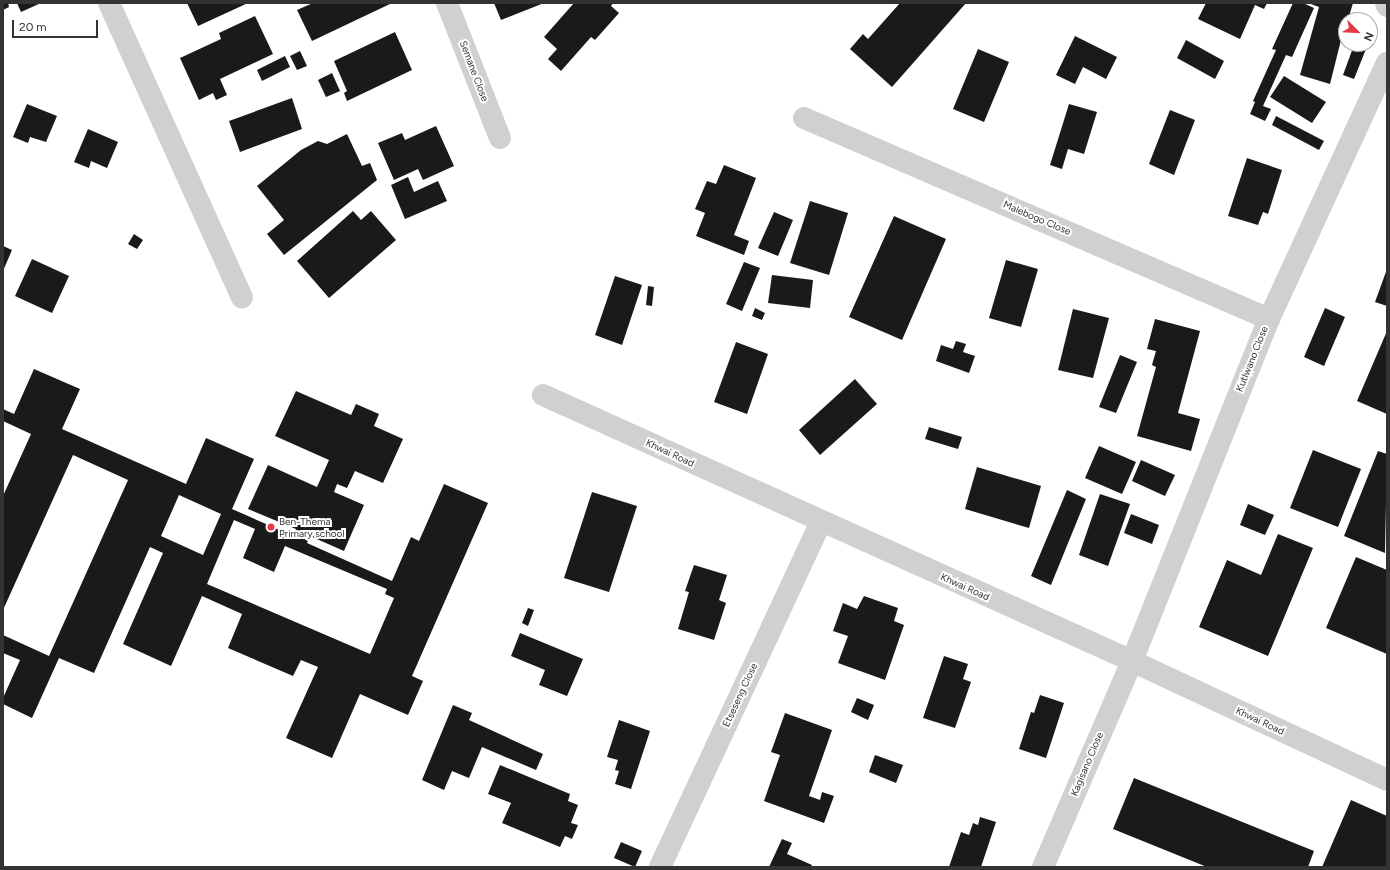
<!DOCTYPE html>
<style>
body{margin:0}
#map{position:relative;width:1390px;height:870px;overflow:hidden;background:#fff;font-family:Figtree,sans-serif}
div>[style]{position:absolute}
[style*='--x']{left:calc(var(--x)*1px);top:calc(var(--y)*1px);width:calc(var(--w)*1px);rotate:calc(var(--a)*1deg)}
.building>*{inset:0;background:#1a1a1a}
.minor>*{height:22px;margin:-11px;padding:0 11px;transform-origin:11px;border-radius:11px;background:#d0d0d0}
.dots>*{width:11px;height:11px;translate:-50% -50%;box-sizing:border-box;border:2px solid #fff;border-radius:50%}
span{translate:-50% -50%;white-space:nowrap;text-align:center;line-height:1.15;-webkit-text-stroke:4px #fff;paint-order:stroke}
.street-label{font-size:10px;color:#333}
.poi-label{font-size:10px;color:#333}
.left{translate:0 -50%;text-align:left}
.frame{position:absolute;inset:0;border:4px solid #333;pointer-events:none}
.north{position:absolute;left:1338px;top:12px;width:40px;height:40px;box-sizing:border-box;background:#fff;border:1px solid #adadad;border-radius:50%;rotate:114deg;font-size:11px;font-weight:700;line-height:16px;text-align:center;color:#333}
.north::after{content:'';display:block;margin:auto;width:14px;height:18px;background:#e63946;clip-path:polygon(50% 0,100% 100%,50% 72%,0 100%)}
.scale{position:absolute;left:12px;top:20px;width:86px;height:18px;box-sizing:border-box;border:2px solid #333;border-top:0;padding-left:5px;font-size:12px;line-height:14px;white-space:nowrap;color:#333;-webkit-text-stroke:3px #fff;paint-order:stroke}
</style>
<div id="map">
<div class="building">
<div style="clip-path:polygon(3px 3px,8px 3px,9px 7px,3px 10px)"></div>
<div style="clip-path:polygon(17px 3px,41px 3px,21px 12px)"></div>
<div style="clip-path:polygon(187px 3px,248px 3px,198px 26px)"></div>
<div style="clip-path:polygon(313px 3px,392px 3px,312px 41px,297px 10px)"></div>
<div style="clip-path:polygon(494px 3px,544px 3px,501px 20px)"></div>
<div style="clip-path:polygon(574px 3px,613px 3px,611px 6px,619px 13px,595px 40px,591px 37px,561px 71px,548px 59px,557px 49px,544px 37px)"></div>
<div style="clip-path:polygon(900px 3px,966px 3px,892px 87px,850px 49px,863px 34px,868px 39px)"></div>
<div style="clip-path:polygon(1206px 3px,1267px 3px,1264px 9px,1255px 5px,1240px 39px,1198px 19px)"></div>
<div style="clip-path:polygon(1293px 3px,1303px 3px,1314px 8px,1292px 57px,1286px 55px,1263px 106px,1271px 109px,1265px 121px,1250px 114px,1255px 102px,1253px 101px,1276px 50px,1272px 49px)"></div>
<div style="clip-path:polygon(1308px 3px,1353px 3px,1348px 20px,1346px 20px,1330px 84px,1300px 75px,1319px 7px)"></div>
<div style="clip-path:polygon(255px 16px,273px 54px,220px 79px,227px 95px,216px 100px,213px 93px,199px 100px,180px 58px,221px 39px,219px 33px)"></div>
<div style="clip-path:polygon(395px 32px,412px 70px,347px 101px,344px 93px,347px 91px,334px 61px)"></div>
<div style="clip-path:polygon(1075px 36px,1117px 57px,1106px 79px,1083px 67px,1075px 84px,1056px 75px)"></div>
<div style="clip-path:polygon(1186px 40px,1224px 61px,1215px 79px,1177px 58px)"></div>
<div style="clip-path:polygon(1354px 45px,1366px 49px,1354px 79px,1343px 75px)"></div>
<div style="clip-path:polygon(978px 49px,1009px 62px,984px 122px,953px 109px)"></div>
<div style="clip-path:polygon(300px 51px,307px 66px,297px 70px,290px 56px)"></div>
<div style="clip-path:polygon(285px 56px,290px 67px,262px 81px,257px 70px)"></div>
<div style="clip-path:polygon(332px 73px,340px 91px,326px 97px,318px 80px)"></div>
<div style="clip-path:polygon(1284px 76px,1326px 102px,1312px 123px,1270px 97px)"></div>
<div style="clip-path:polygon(292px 98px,302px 129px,240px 152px,229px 121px)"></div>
<div style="clip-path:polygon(27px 104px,57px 116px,46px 142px,30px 137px,28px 143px,13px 137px)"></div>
<div style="clip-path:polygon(1069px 104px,1097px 112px,1084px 154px,1068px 149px,1062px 169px,1050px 165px)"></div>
<div style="clip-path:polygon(1170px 110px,1195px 120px,1174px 175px,1149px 164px)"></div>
<div style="clip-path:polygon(1276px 116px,1324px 141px,1319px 150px,1272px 125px)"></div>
<div style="clip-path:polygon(436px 126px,454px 166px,423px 180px,418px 169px,394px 180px,378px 143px,402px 133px,405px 140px)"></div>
<div style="clip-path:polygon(88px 129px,118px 142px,107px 168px,91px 161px,89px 168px,74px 162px)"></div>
<div style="clip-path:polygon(347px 134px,362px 166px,370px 163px,377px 180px,284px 255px,267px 234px,284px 220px,257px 186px,301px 150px,318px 141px,327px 144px)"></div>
<div style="clip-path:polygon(1247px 158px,1282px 170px,1268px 214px,1263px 212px,1258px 225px,1228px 216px)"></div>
<div style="clip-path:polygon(724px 165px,756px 178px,734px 235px,749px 241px,744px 255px,696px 236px,705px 213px,695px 209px,707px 181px,716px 184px)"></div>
<div style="clip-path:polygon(408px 177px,414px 192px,438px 181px,447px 201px,405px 219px,391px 185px)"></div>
<div style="clip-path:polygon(810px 201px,848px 213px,829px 275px,790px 263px)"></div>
<div style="clip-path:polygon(353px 211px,361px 220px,371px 211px,396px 240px,329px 298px,297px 261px)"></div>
<div style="clip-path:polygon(774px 212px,793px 220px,778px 256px,758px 248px)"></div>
<div style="clip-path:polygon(894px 216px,946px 239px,902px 340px,849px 317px)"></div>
<div style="clip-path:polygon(134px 234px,143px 240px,137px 249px,128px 244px)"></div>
<div style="clip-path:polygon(3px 246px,12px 250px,3px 271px)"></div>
<div style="clip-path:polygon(32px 259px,69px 276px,52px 313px,15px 296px)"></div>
<div style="clip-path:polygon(1006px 260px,1038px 269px,1021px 327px,989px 318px)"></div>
<div style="clip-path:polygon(744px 262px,760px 268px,742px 311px,726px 304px)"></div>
<div style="clip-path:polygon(1387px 269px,1387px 306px,1375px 302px)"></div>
<div style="clip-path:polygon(772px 275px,813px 280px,810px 308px,768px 303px)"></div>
<div style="clip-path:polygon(615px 276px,642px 285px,622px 345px,595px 335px)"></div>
<div style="clip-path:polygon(648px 286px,654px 287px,652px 306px,646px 305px)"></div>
<div style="clip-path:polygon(755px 308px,765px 313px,762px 320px,752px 316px)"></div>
<div style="clip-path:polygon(1325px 308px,1345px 317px,1324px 366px,1304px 357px)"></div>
<div style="clip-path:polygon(1073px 309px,1109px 318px,1093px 378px,1058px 370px)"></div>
<div style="clip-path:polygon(1155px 319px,1200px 331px,1178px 413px,1200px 419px,1191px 451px,1137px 436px,1156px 367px,1152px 365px,1156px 351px,1147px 349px)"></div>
<div style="clip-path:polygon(1387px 331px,1387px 414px,1357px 401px)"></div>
<div style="clip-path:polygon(956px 341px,966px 344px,963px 352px,975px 356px,969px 373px,936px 361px,941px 345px,953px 349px)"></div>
<div style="clip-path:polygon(736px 342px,768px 354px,747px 414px,714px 402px)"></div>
<div style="clip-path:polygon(1120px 355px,1137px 362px,1116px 413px,1099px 407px)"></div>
<div style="clip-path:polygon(evenodd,34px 369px,80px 389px,62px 429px,186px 484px,206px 438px,254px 459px,232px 509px,293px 536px,296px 529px,248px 509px,268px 465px,317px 487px,329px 460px,275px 436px,296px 391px,351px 415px,356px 404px,379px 414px,374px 426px,403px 439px,383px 483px,355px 471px,347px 488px,337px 484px,334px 492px,364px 505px,344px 551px,310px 536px,307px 543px,392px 581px,411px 537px,419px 541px,444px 484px,488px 503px,412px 676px,423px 681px,408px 715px,360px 694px,332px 758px,286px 738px,318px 667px,301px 660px,293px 676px,228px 648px,242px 614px,202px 596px,171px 666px,123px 644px,163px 553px,150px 547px,94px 673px,59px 658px,32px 718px,3px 704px,3px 698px,20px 660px,3px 653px,3px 635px,49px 656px,128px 480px,73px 455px,3px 610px,3px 496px,31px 434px,3px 421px,3px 409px,14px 414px,34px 369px,179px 495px,221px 514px,203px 555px,161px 536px,179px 495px,34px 369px,234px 520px,255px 529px,243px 558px,274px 572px,285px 546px,387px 589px,385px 594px,394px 598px,370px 654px,207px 584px,234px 520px)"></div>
<div style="clip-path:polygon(855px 379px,877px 404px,820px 455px,799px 430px)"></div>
<div style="clip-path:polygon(929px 427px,962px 437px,958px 449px,925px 439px)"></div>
<div style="clip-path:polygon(1099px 446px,1136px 462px,1122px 494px,1085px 478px)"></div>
<div style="clip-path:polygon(1313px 450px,1361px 469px,1338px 527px,1290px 508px)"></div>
<div style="clip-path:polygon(1378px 451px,1387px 454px,1385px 553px,1344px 536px)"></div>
<div style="clip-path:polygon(1141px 460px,1175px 475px,1165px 496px,1132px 481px)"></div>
<div style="clip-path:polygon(977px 467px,1041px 486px,1029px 528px,965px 509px)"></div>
<div style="clip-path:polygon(1067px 490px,1086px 499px,1051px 585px,1031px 576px)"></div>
<div style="clip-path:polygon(592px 492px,637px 506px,609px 592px,564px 578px)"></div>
<div style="clip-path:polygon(1100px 494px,1130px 504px,1108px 566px,1079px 555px)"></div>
<div style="clip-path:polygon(1248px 504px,1274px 515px,1265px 535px,1240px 525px)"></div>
<div style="clip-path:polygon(1131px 514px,1159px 525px,1152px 544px,1124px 533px)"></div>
<div style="clip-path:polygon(1278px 534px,1313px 548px,1268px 656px,1199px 627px,1227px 560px,1261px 575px)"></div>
<div style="clip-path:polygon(1356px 557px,1387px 570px,1387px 654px,1326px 628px)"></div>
<div style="clip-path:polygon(694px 565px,727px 575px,719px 600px,726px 603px,714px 640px,678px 629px,689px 592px,685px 591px)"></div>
<div style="clip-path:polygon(864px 596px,898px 608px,894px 621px,904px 625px,885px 680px,838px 663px,848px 636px,833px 631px,843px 603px,857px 609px)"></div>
<div style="clip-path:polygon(528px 608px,534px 610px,528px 626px,522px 623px)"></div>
<div style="clip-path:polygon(520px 633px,583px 659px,567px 696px,539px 685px,545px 670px,511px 656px)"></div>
<div style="clip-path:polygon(944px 656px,968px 664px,963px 679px,971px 682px,955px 728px,923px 718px)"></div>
<div style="clip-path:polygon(1040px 695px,1064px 703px,1046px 758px,1019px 749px,1031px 712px,1034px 713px)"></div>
<div style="clip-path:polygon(857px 698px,874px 705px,868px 720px,851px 712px)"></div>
<div style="clip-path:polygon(453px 705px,472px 713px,469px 720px,543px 754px,536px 770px,482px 747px,469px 778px,452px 771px,444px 790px,422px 780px)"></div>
<div style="clip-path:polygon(785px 713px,832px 730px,809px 796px,820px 800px,822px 792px,834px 796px,824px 823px,764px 801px,780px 755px,771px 752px)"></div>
<div style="clip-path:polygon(619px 720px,650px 731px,631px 789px,615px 784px,619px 771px,615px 770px,618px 760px,607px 757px)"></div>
<div style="clip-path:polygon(875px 755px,903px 765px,896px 783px,869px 772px)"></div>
<div style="clip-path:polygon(500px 765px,570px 794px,568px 801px,578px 805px,571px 823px,578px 825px,572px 839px,565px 836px,560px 847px,502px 823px,511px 803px,488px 794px)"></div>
<div style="clip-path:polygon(1134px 778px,1314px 851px,1308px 867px,1207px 867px,1113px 829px)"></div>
<div style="clip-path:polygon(1351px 800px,1387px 816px,1387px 867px,1322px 867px)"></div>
<div style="clip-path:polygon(980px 817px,996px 822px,981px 867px,949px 867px,961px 832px,969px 835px,973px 823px,978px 825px)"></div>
<div style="clip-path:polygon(782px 839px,792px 843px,787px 854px,812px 865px,811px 867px,769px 867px)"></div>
<div style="clip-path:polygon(621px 842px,642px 851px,635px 867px,614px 858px)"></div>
</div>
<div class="minor">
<div style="--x:109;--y:3;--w:323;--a:65.7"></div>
<div style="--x:447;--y:3;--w:145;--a:68.6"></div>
<div style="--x:1386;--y:3;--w:3;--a:72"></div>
<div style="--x:804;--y:118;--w:507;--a:23.38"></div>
<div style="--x:543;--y:395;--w:646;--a:24.3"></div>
<div style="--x:1132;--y:661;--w:281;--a:25"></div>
<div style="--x:660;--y:867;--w:381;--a:-65"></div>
<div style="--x:1043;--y:867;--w:224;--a:-66.6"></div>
<div style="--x:1132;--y:661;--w:368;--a:-68.2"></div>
<div style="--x:1269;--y:319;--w:282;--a:-65.3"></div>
</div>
<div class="dots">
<div style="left:271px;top:527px;background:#e63946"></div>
</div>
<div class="street-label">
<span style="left:474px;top:71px;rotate:69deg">Semane Close</span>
<span style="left:1037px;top:218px;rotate:23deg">Malebogo Close</span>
<span style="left:1252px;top:359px;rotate:-68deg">Kutlwano Close</span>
<span style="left:670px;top:453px;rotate:25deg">Khwai Road</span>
<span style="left:965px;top:587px;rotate:24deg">Khwai Road</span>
<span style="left:740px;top:695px;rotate:-65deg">Etseseng Close</span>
<span style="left:1260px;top:721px;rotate:25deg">Khwai Road</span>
<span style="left:1087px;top:764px;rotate:-67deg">Kagisano Close</span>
</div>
<div class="poi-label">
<span class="left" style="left:279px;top:527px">Ben-Thema<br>Primary school</span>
</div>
<div class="frame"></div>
<div class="north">N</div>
<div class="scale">20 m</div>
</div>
